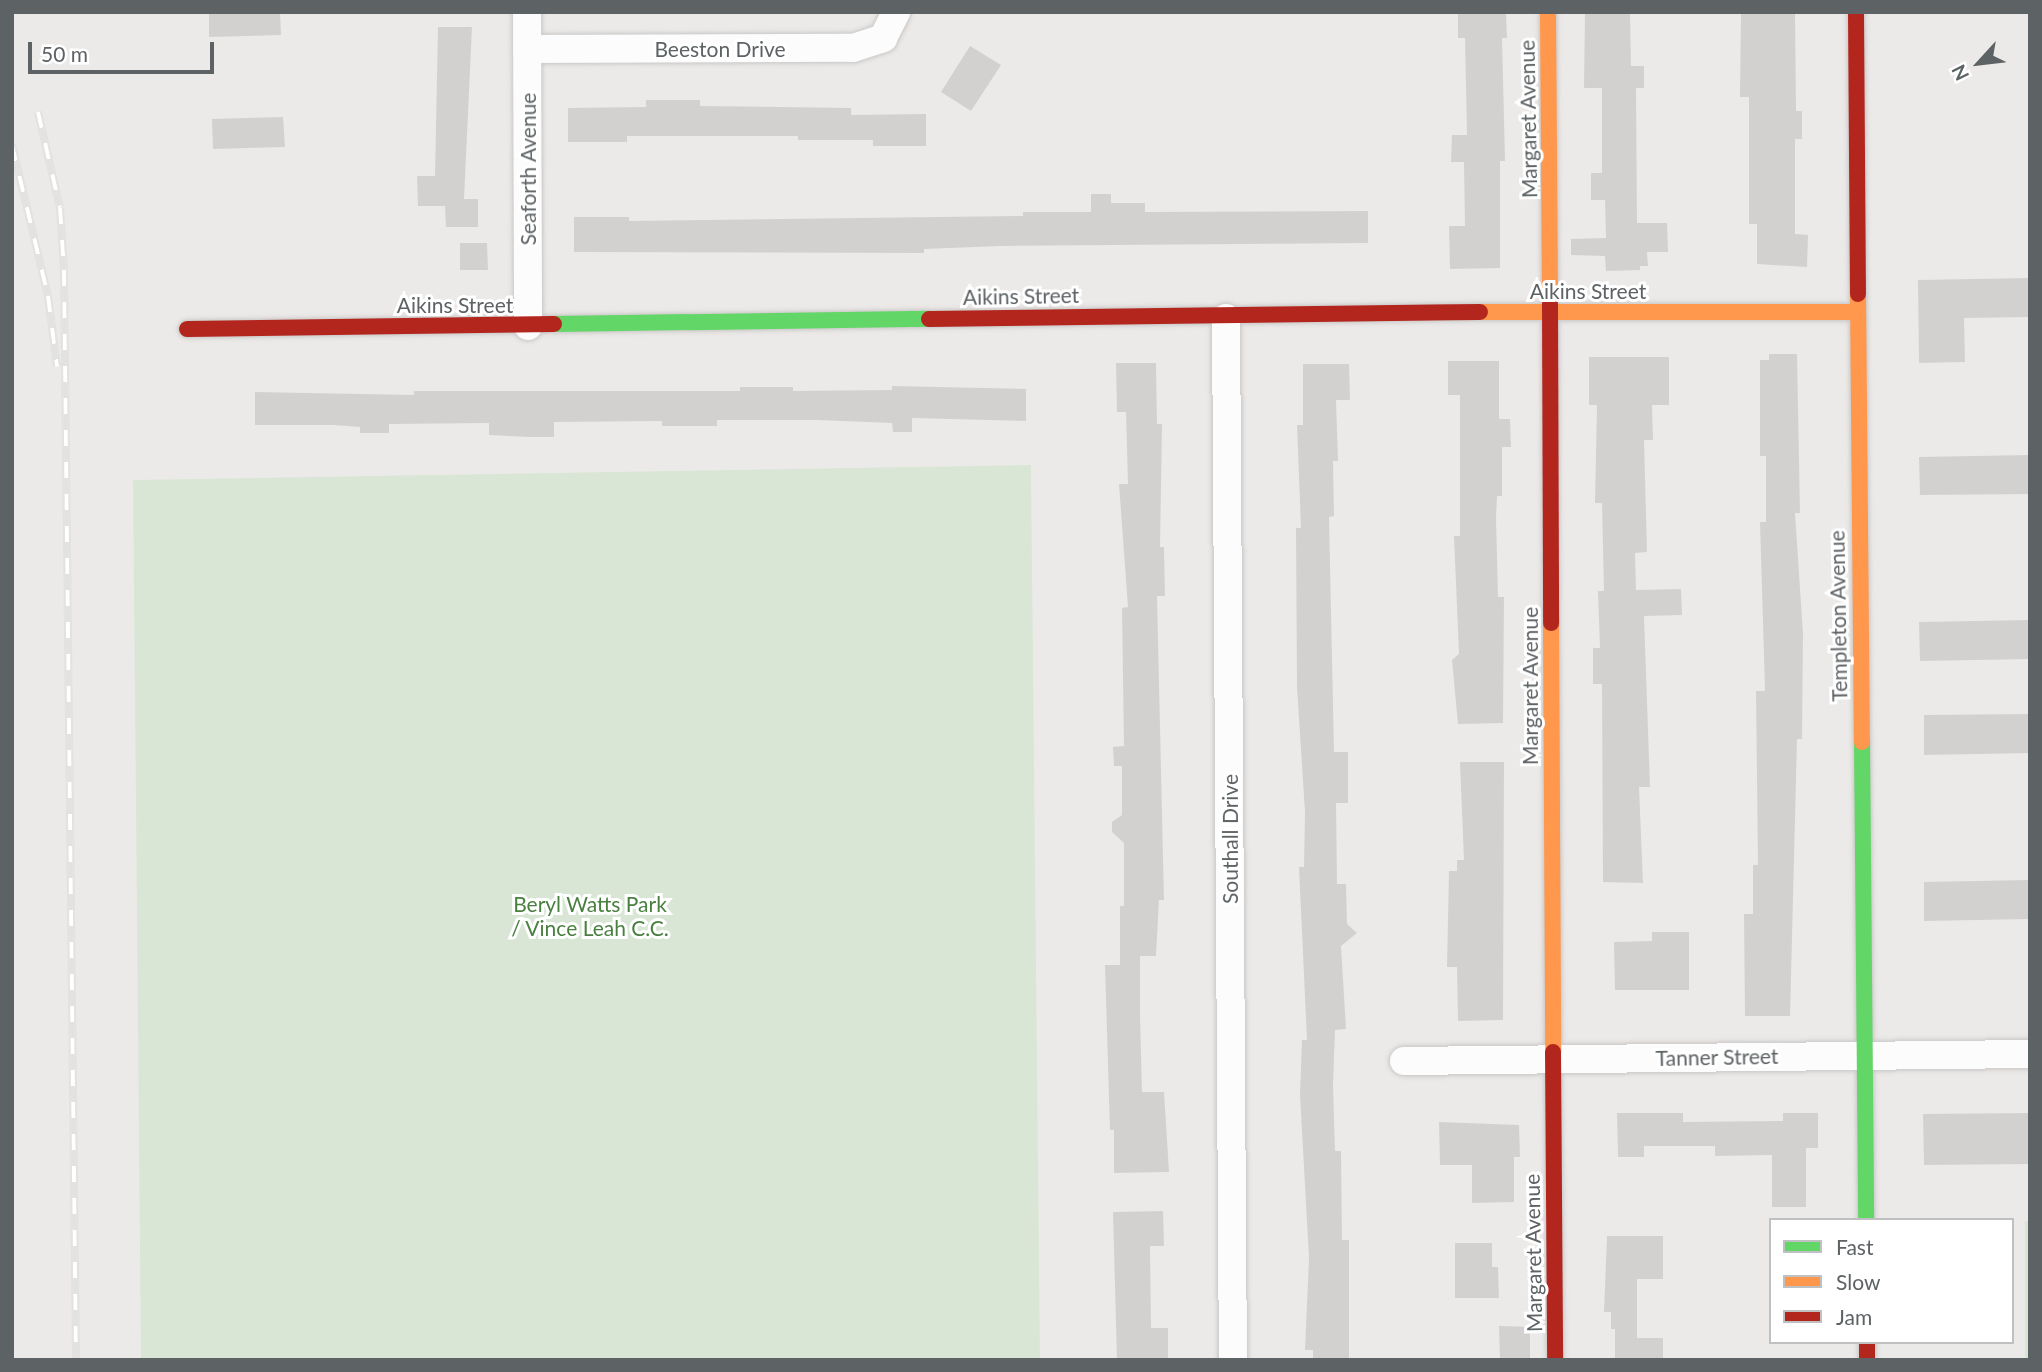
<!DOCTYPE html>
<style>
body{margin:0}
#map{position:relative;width:2042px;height:1372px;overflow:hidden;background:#eceae8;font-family:Lato,sans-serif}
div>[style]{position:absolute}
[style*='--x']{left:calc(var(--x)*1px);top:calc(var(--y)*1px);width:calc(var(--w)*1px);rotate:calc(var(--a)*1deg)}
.green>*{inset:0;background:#d9e6d5}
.building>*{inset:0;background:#d3d1d0}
.roads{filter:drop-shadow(0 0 2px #c9c8c7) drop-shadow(0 0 2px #c9c8c7)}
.street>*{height:28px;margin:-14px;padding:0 14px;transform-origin:14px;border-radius:14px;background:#fcfcfc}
.fast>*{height:16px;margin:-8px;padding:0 8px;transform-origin:8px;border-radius:8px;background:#63d668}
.slow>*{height:16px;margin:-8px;padding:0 8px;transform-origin:8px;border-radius:8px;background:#ff974d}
.jam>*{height:16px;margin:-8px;padding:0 8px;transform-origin:8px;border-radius:8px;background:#b3261e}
.rail>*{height:8px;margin-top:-4px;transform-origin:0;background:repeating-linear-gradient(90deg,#fff 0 16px,#e2e2e1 0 32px);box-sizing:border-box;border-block:2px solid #e2e2e1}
span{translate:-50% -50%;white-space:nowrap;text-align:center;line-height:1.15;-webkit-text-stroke:6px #fff;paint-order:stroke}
.street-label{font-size:21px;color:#5d6264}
.park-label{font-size:21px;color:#498040}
.frame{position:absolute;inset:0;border:14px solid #5d6264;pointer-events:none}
.legend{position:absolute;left:1769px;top:1218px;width:245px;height:126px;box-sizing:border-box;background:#fff;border:2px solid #bec0c1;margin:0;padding:9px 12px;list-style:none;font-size:21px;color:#5d6264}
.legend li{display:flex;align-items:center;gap:14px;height:35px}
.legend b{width:35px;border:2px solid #bec0c1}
.north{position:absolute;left:1944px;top:28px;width:70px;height:70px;-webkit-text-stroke:5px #fff;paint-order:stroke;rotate:243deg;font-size:19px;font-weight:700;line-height:28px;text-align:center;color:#5d6264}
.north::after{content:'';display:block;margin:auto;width:24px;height:32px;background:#5d6264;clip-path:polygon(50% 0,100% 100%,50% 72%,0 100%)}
.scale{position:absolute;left:28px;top:42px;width:186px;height:32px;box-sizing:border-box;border:4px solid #5d6264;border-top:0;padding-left:9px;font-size:21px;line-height:24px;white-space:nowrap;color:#5d6264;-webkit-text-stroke:5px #fff;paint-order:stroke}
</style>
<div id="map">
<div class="green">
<div style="clip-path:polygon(1031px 465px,1040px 1360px,141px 1360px,133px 480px)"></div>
<div style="clip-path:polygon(2025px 1221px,2030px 1221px,2030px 1360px,2025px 1360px)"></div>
</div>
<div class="building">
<div style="clip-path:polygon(209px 12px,280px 12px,281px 35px,209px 37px)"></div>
<div style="clip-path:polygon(1585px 12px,1630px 12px,1631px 66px,1644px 66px,1644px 88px,1636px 88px,1637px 223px,1667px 223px,1668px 252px,1647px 252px,1648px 266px,1640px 266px,1640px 270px,1606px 271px,1605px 256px,1571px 255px,1571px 239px,1606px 238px,1605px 200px,1591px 200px,1591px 173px,1602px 173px,1602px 88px,1584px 88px)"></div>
<div style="clip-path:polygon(1741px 12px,1795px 12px,1796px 111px,1802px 111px,1802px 139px,1795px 139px,1795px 234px,1808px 235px,1807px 267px,1757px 264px,1757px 224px,1749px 224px,1749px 97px,1740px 97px)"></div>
<div style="clip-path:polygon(1458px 13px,1506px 13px,1507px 38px,1502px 38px,1505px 161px,1500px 161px,1500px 268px,1450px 269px,1449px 226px,1465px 226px,1464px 162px,1451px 162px,1452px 135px,1467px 135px,1465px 38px,1458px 38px)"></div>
<div style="clip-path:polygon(438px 27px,472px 27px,464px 199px,478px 199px,478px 227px,446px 227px,445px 206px,418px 206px,417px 176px,435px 176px)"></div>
<div style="clip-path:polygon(970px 46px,1001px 65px,971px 111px,941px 92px)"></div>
<div style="clip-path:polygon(646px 100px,700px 100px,700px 106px,851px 108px,851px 115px,926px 114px,926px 146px,873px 146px,873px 140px,798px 140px,798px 136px,627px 136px,627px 142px,568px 142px,568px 108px,646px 107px)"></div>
<div style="clip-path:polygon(283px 117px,285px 147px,213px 149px,212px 119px)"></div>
<div style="clip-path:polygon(1091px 194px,1111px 194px,1111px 203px,1145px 203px,1145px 212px,1368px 211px,1368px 243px,1000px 246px,924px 249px,924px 253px,574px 252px,574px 217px,629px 217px,629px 221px,1023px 216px,1023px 212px,1091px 212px)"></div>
<div style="clip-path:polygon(460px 243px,487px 243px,488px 270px,460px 270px)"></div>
<div style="clip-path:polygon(2030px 278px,2030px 317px,1964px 318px,1965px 362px,1919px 363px,1918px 280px)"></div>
<div style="clip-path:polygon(1769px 354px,1797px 354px,1800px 513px,1795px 513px,1803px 634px,1802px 739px,1797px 739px,1790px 1016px,1745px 1016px,1744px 914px,1753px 914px,1753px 865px,1758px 865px,1756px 691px,1765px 691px,1760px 522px,1766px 522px,1766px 456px,1760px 456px,1760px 360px,1769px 360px)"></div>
<div style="clip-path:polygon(1589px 357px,1669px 357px,1669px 405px,1652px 405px,1653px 440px,1644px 440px,1647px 552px,1635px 553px,1636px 590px,1681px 589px,1682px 615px,1644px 616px,1650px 787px,1639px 787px,1643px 883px,1603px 882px,1602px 684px,1593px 684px,1593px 648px,1600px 648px,1598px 591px,1604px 591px,1602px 503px,1595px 503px,1597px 405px,1589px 405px)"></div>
<div style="clip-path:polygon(1448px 361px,1499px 361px,1499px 419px,1510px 419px,1511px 447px,1502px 447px,1502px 496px,1497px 496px,1496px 517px,1498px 597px,1504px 597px,1503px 723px,1458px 724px,1452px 660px,1459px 654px,1454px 536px,1460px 536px,1460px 395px,1448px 395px)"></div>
<div style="clip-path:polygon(1116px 363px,1156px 363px,1157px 424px,1162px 424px,1160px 547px,1164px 547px,1165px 596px,1157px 596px,1164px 900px,1159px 900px,1156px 956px,1140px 956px,1140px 1015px,1142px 1092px,1164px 1092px,1169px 1172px,1114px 1173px,1114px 1130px,1110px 1130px,1105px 965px,1120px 965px,1120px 906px,1124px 906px,1124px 843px,1112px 832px,1112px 822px,1122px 815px,1122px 766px,1114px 766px,1113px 747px,1124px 746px,1122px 608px,1128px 607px,1119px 484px,1128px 484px,1126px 412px,1117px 412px)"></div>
<div style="clip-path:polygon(1303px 364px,1349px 364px,1350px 400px,1336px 400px,1338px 461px,1333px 461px,1334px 516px,1329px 517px,1334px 752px,1348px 752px,1348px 803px,1336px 803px,1337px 884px,1346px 884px,1347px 924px,1357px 933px,1341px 946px,1346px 1029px,1335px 1030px,1333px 1085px,1335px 1151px,1341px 1151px,1342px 1240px,1349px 1240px,1349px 1360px,1313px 1360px,1313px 1350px,1305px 1350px,1309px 1258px,1300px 1095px,1302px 1040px,1307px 1040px,1299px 867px,1304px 867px,1305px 812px,1297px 687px,1296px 528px,1301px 528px,1297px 425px,1303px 425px)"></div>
<div style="clip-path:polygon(892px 386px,1026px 389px,1026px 421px,912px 418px,912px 432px,893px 432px,892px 423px,817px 420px,717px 420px,717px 426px,662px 426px,662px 421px,554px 422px,554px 437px,530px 437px,489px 435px,489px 423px,389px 424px,389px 433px,360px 433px,360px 427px,334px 425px,255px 425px,255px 392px,414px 395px,414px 391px,740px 391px,740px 387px,793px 387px,793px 391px,892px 390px)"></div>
<div style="clip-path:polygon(2030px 455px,2030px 494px,1920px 495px,1919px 457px)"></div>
<div style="clip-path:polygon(2030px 620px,2030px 659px,1920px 661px,1919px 622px)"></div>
<div style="clip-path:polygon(2030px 714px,2030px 753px,1924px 755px,1924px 715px)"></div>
<div style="clip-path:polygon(1460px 762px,1504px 762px,1503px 1020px,1458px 1021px,1457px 967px,1447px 967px,1449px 871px,1457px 871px,1457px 860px,1464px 860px)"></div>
<div style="clip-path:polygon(2030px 880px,2030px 919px,1924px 921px,1924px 882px)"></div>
<div style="clip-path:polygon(1652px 932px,1689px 932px,1689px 990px,1615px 990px,1614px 942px,1652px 941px)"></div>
<div style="clip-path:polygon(1617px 1113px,1683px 1113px,1683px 1122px,1783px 1121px,1783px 1113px,1818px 1113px,1818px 1148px,1806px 1148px,1806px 1207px,1772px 1207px,1772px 1155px,1715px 1156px,1715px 1146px,1644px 1146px,1644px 1157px,1618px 1157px)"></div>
<div style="clip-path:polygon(2030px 1113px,2030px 1164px,1924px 1165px,1923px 1114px)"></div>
<div style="clip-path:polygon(1439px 1122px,1519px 1125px,1520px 1157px,1514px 1157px,1514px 1202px,1472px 1203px,1472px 1165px,1440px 1165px)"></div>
<div style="clip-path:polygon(1163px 1211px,1164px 1246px,1150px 1246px,1151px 1328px,1168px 1328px,1168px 1360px,1117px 1360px,1113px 1212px)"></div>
<div style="clip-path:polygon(1607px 1236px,1663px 1236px,1663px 1279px,1637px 1279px,1637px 1338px,1663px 1338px,1663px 1360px,1615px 1360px,1615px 1329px,1611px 1329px,1611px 1312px,1604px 1312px)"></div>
<div style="clip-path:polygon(1455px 1243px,1492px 1243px,1492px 1267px,1498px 1267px,1499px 1298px,1455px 1298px)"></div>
<div style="clip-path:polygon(1499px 1326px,1530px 1327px,1530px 1360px,1500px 1360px)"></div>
</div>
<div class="roads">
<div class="street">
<div style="--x:527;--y:12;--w:314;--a:89.8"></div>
<div style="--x:527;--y:49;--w:326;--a:-0.2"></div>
<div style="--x:853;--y:48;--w:32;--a:-18"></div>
<div style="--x:883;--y:38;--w:29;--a:-63"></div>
<div style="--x:1226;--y:318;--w:1042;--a:89.62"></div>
<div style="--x:1404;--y:1061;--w:626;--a:-0.64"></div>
</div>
<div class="fast">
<div style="--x:554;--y:324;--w:375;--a:-0.8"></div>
<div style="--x:1862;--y:742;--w:478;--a:89.5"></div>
</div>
<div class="slow">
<div style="--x:1548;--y:12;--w:292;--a:89.6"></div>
<div style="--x:1858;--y:294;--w:448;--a:89.5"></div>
<div style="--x:1480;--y:312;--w:376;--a:0"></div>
<div style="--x:1551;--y:623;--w:429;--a:89.7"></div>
</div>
<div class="jam">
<div style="--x:1856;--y:12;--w:282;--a:89.6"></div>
<div style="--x:1550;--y:304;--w:319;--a:89.8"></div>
<div style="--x:929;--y:319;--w:551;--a:-0.73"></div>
<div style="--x:187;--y:329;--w:367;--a:-0.8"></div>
<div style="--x:1553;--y:1052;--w:308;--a:89.6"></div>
<div style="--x:1867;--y:1342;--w:18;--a:90"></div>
</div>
</div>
<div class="rail">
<div style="--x:38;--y:112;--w:98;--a:77.1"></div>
<div style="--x:60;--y:208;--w:62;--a:86.3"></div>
<div style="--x:64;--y:270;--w:1090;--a:89.37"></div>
<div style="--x:12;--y:145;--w:155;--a:76.6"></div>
<div style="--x:48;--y:296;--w:71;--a:82.7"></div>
</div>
<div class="street-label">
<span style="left:720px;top:49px">Beeston Drive</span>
<span style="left:1528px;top:119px;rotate:-91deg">Margaret Avenue</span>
<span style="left:528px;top:169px;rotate:-90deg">Seaforth Avenue</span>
<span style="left:1588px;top:291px">Aikins Street</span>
<span style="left:1021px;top:296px;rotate:-1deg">Aikins Street</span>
<span style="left:455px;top:305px">Aikins Street</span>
<span style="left:1838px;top:616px;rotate:-91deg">Templeton Avenue</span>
<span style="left:1530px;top:686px;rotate:-90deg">Margaret Avenue</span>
<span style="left:1230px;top:839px;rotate:-90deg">Southall Drive</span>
<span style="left:1717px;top:1057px;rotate:-1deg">Tanner Street</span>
<span style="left:1533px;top:1253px;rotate:-91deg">Margaret Avenue</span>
</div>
<div class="park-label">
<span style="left:590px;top:916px">Beryl Watts Park<br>/ Vince Leah C.C.</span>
</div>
<div class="frame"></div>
<ul class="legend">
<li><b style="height:9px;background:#63d668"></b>Fast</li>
<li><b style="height:9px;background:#ff974d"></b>Slow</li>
<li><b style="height:9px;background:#b3261e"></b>Jam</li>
</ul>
<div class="north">N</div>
<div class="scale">50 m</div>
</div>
